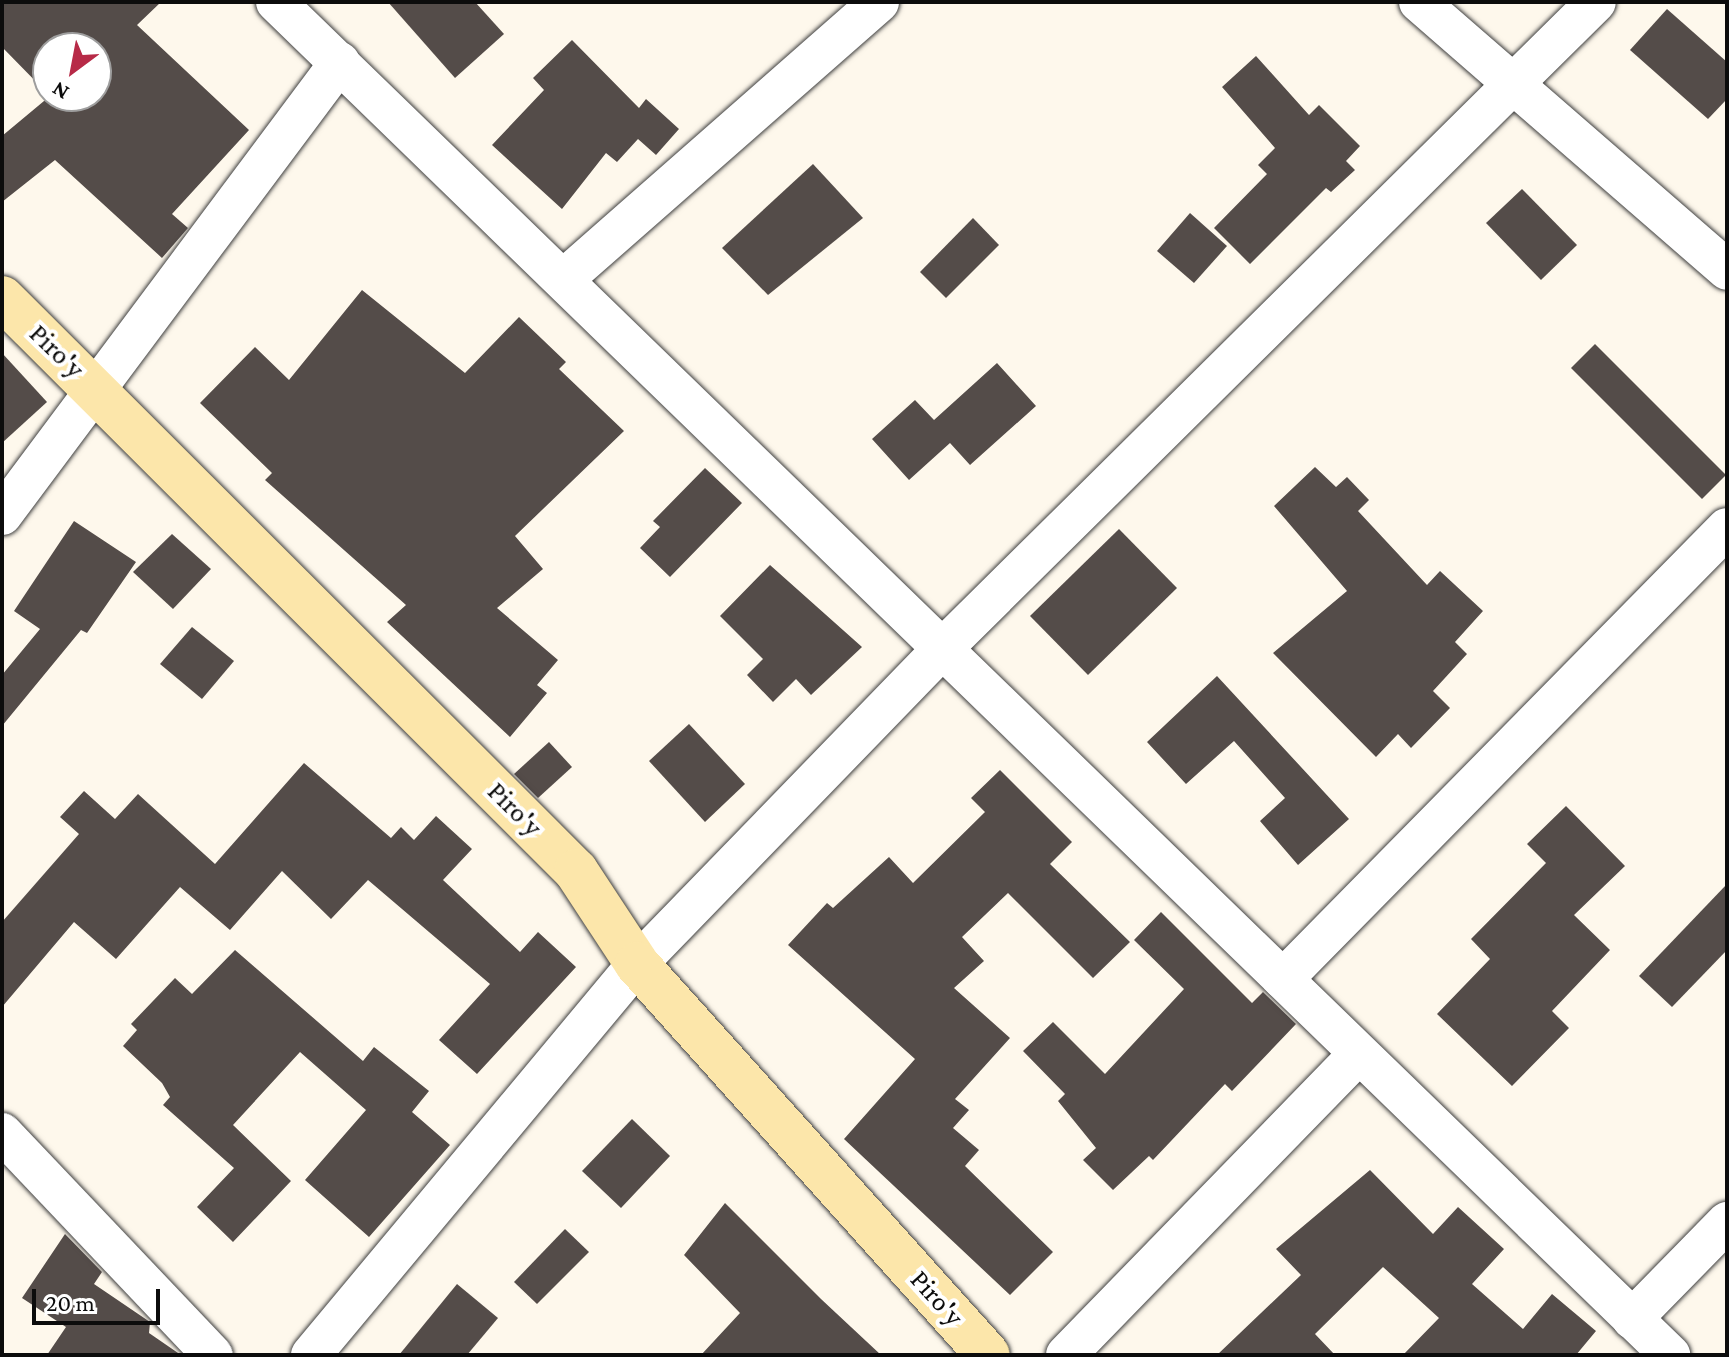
<!DOCTYPE html>
<style>
body{margin:0}
#map{position:relative;width:1729px;height:1357px;overflow:hidden;background:#fef8ec;font-family:"Crimson Pro",serif}
div>[style]{position:absolute}
[style*='--x']{left:calc(var(--x)*1px);top:calc(var(--y)*1px);width:calc(var(--w)*1px);rotate:calc(var(--a)*1deg)}
.building>*{inset:0;background:#544c49}
.roads{filter:drop-shadow(0 0 2px #3f3f3f) drop-shadow(0 0 2px #3f3f3f)}
.street>*{height:40px;margin:-20px;padding:0 20px;transform-origin:20px;border-radius:20px;background:#fff}
.secondary>*{height:44px;margin:-22px;padding:0 22px;transform-origin:22px;border-radius:22px;background:#fce6aa}
span{translate:-50% -50%;white-space:nowrap;text-align:center;line-height:1.15;-webkit-text-stroke:8px #fff;paint-order:stroke}
.street-label{font-size:28px;color:#0c0c0c}
.frame{position:absolute;inset:0;border:4px solid #0c0c0c;pointer-events:none}
.north{position:absolute;left:32px;top:32px;width:80px;height:80px;box-sizing:border-box;background:#fff;border:2px solid #9e9e9e;border-radius:50%;rotate:212deg;font-size:22px;font-weight:700;line-height:32px;text-align:center;color:#0c0c0c}
.north::after{content:'';display:block;margin:auto;width:28px;height:36px;background:#b72a47;clip-path:polygon(50% 0,100% 100%,50% 72%,0 100%)}
.scale{position:absolute;left:32px;top:1289px;width:128px;height:36px;box-sizing:border-box;border:4px solid #0c0c0c;border-top:0;padding-left:10px;font-size:24px;line-height:28px;white-space:nowrap;color:#0c0c0c;-webkit-text-stroke:6px #fff;paint-order:stroke}
</style>
<div id="map">
<div class="building">
<div style="clip-path:polygon(2px 2px,161px 2px,137px 25px,249px 130px,172px 214px,188px 228px,162px 258px,55px 160px,2px 202px,2px 136px,50px 96px,96px 96px,96px 48px,48px 48px,48px 94px,2px 47px)"></div>
<div style="clip-path:polygon(388px 2px,475px 2px,504px 34px,455px 78px)"></div>
<div style="clip-path:polygon(1667px 9px,1727px 62px,1727px 99px,1708px 119px,1630px 50px)"></div>
<div style="clip-path:polygon(572px 40px,639px 108px,646px 99px,679px 129px,656px 155px,638px 139px,617px 162px,606px 153px,562px 209px,492px 145px,544px 90px,533px 78px)"></div>
<div style="clip-path:polygon(1256px 56px,1309px 115px,1319px 105px,1360px 146px,1346px 161px,1355px 170px,1331px 192px,1326px 188px,1250px 264px,1214px 228px,1267px 174px,1258px 165px,1275px 148px,1222px 87px)"></div>
<div style="clip-path:polygon(813px 164px,863px 218px,768px 295px,722px 248px)"></div>
<div style="clip-path:polygon(1522px 189px,1577px 245px,1541px 280px,1486px 223px)"></div>
<div style="clip-path:polygon(1190px 213px,1227px 246px,1194px 283px,1157px 251px)"></div>
<div style="clip-path:polygon(973px 218px,999px 245px,946px 298px,920px 272px)"></div>
<div style="clip-path:polygon(362px 290px,465px 373px,519px 317px,566px 362px,559px 369px,624px 431px,515px 536px,543px 569px,497px 608px,558px 660px,537px 685px,547px 693px,510px 737px,387px 622px,406px 605px,265px 480px,272px 473px,200px 403px,255px 347px,289px 380px)"></div>
<div style="clip-path:polygon(1595px 344px,1726px 475px,1702px 499px,1571px 368px)"></div>
<div style="clip-path:polygon(2px 353px,47px 402px,2px 443px)"></div>
<div style="clip-path:polygon(997px 363px,1036px 406px,970px 465px,950px 443px,909px 480px,872px 439px,915px 400px,934px 420px)"></div>
<div style="clip-path:polygon(1315px 467px,1336px 487px,1347px 477px,1369px 500px,1358px 511px,1427px 585px,1440px 571px,1483px 611px,1455px 642px,1467px 654px,1433px 691px,1450px 708px,1411px 748px,1398px 734px,1376px 757px,1273px 653px,1347px 591px,1274px 506px)"></div>
<div style="clip-path:polygon(705px 468px,742px 503px,670px 577px,640px 548px,660px 527px,653px 521px)"></div>
<div style="clip-path:polygon(74px 521px,136px 562px,87px 633px,81px 630px,2px 726px,2px 675px,40px 629px,14px 611px)"></div>
<div style="clip-path:polygon(1119px 529px,1177px 588px,1088px 675px,1030px 616px)"></div>
<div style="clip-path:polygon(172px 534px,211px 569px,173px 609px,133px 572px)"></div>
<div style="clip-path:polygon(770px 565px,862px 647px,811px 695px,796px 679px,773px 702px,747px 675px,763px 659px,720px 616px)"></div>
<div style="clip-path:polygon(192px 627px,234px 661px,202px 699px,160px 664px)"></div>
<div style="clip-path:polygon(1217px 676px,1349px 819px,1298px 865px,1260px 821px,1285px 798px,1234px 741px,1186px 784px,1147px 742px)"></div>
<div style="clip-path:polygon(689px 724px,745px 784px,705px 822px,649px 761px)"></div>
<div style="clip-path:polygon(549px 742px,572px 767px,538px 798px,514px 774px)"></div>
<div style="clip-path:polygon(304px 763px,391px 838px,401px 827px,414px 840px,436px 816px,472px 849px,443px 880px,520px 952px,538px 932px,576px 967px,477px 1074px,439px 1040px,490px 984px,368px 880px,331px 919px,282px 871px,230px 930px,180px 887px,116px 959px,74px 922px,2px 1007px,2px 922px,79px 834px,60px 817px,84px 791px,115px 819px,138px 794px,215px 864px)"></div>
<div style="clip-path:polygon(1000px 770px,1072px 842px,1050px 864px,1130px 942px,1093px 978px,1008px 893px,962px 937px,984px 961px,954px 988px,1010px 1038px,955px 1099px,969px 1110px,953px 1128px,979px 1150px,965px 1166px,1053px 1252px,1010px 1295px,844px 1139px,915px 1059px,788px 945px,827px 903px,833px 908px,889px 857px,913px 883px,985px 812px,971px 798px)"></div>
<div style="clip-path:polygon(1566px 806px,1625px 866px,1574px 915px,1610px 950px,1552px 1011px,1569px 1028px,1512px 1086px,1437px 1014px,1490px 959px,1471px 939px,1546px 863px,1527px 844px)"></div>
<div style="clip-path:polygon(1727px 884px,1727px 950px,1672px 1007px,1639px 976px)"></div>
<div style="clip-path:polygon(1161px 912px,1252px 1003px,1263px 992px,1296px 1024px,1232px 1091px,1225px 1084px,1153px 1160px,1149px 1156px,1113px 1190px,1083px 1160px,1096px 1148px,1058px 1101px,1065px 1094px,1023px 1051px,1053px 1022px,1105px 1074px,1184px 989px,1134px 940px)"></div>
<div style="clip-path:polygon(235px 950px,363px 1061px,374px 1047px,429px 1091px,412px 1112px,450px 1145px,369px 1237px,305px 1180px,366px 1110px,300px 1052px,233px 1125px,291px 1181px,233px 1242px,197px 1207px,234px 1168px,163px 1105px,170px 1097px,162px 1083px,123px 1046px,137px 1030px,131px 1024px,175px 978px,192px 994px)"></div>
<div style="clip-path:polygon(632px 1119px,670px 1156px,621px 1208px,582px 1171px)"></div>
<div style="clip-path:polygon(1370px 1170px,1433px 1234px,1458px 1207px,1504px 1249px,1472px 1284px,1523px 1329px,1552px 1294px,1596px 1331px,1576px 1355px,1403px 1355px,1439px 1318px,1383px 1267px,1315px 1334px,1335px 1355px,1217px 1355px,1301px 1275px,1276px 1249px)"></div>
<div style="clip-path:polygon(725px 1203px,821px 1299px,881px 1355px,701px 1355px,740px 1313px,684px 1255px)"></div>
<div style="clip-path:polygon(565px 1229px,589px 1252px,537px 1304px,514px 1282px)"></div>
<div style="clip-path:polygon(65px 1234px,102px 1272px,94px 1284px,150px 1322px,149px 1333px,181px 1355px,47px 1355px,66px 1327px,22px 1298px)"></div>
<div style="clip-path:polygon(457px 1284px,498px 1318px,467px 1355px,399px 1355px)"></div>
</div>
<div class="roads">
<div class="street">
<div style="--x:276;--y:2;--w:1943;--a:44.14"></div>
<div style="--x:1419;--y:2;--w:408;--a:41"></div>
<div style="--x:565;--y:278;--w:418;--a:-41.3"></div>
<div style="--x:2;--y:515;--w:565;--a:-53.27"></div>
<div style="--x:1283;--y:979;--w:633;--a:-45.45"></div>
<div style="--x:2;--y:1133;--w:306;--a:46.5"></div>
<div style="--x:1632;--y:1319;--w:136;--a:-45.6"></div>
<div style="--x:311;--y:1355;--w:509;--a:-50.18"></div>
<div style="--x:637;--y:964;--w:437;--a:-45.9"></div>
<div style="--x:941;--y:650;--w:921;--a:-44.69"></div>
<div style="--x:1066;--y:1355;--w:417;--a:-45.8"></div>
</div>
<div class="secondary">
<div style="--x:2;--y:298;--w:811;--a:44.95"></div>
<div style="--x:576;--y:871;--w:111;--a:56.7"></div>
<div style="--x:637;--y:964;--w:525;--a:48.09"></div>
</div>
</div>
<div class="street-label">
<span style="left:57px;top:351px;rotate:44deg">Piro'y</span>
<span style="left:515px;top:809px;rotate:45deg">Piro'y</span>
<span style="left:937px;top:1298px;rotate:48deg">Piro'y</span>
</div>
<div class="frame"></div>
<div class="north">N</div>
<div class="scale">20 m</div>
</div>
